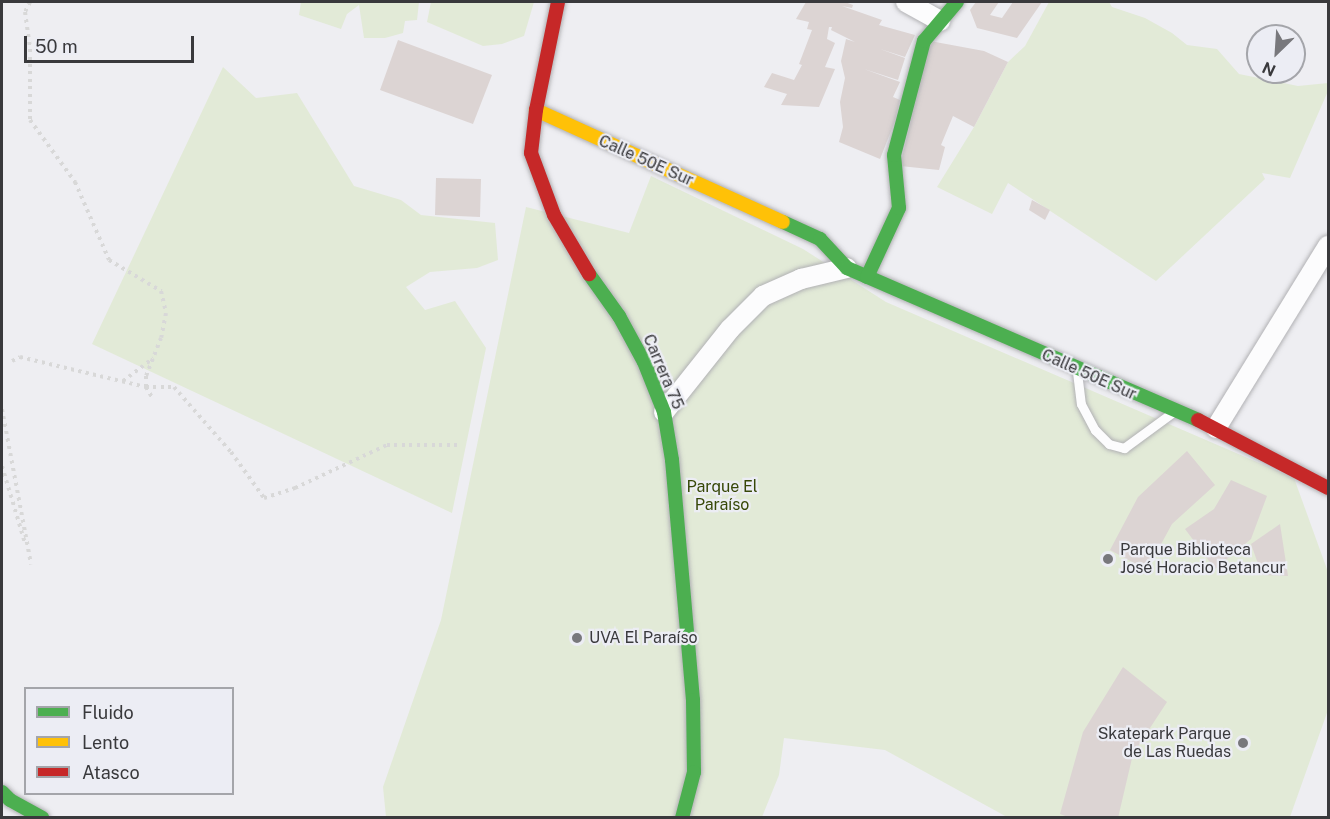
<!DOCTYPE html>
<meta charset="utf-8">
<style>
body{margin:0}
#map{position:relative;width:1330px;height:819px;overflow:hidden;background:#eeeef2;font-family:"Public Sans",sans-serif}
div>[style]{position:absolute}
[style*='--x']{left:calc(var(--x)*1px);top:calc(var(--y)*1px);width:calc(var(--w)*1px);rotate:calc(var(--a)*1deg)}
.green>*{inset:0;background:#e2ead7}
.building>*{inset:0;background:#dcd4d3}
.path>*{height:4px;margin-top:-2px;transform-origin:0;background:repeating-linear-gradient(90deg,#d8d8d8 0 3px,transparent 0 7.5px)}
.roads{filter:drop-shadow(0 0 2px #b1b1b4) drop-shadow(0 0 2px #b1b1b4)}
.lane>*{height:9px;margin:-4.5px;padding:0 4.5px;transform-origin:4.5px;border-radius:4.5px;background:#fcfcfd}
.street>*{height:20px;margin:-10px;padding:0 10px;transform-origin:10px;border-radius:10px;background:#fcfcfd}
.fast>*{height:14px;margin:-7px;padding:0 7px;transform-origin:7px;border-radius:7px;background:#4caf50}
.slow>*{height:14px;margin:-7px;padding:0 7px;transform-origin:7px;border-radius:7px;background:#ffc107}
.jam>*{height:14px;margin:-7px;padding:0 7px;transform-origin:7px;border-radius:7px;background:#c62828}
.dots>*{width:16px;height:16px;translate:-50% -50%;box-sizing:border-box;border:3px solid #ecedf4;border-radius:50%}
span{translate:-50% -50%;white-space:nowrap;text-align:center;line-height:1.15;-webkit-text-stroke:4.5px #ecedf4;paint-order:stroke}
.street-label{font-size:16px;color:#39393c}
.park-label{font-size:16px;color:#374808}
.poi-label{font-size:16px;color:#39393c}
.left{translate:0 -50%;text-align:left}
.right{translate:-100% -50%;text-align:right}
.frame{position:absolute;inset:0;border:3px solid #39393c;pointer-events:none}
.legend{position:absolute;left:24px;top:687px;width:210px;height:108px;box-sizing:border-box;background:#ecedf4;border:2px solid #a4a5aa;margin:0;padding:8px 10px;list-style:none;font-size:18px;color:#39393c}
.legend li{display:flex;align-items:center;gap:12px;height:30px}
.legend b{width:30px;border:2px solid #a4a5aa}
.north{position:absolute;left:1246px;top:24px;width:60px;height:60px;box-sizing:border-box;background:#ecedf4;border:2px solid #a4a5aa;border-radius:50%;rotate:205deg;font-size:16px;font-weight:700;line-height:24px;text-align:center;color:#39393c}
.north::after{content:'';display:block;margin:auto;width:21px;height:27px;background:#78787c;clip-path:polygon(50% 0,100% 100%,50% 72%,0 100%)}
.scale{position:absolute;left:24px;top:36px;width:170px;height:27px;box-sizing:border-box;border:3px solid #39393c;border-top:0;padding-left:8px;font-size:18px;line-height:21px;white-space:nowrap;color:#39393c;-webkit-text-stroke:4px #ecedf4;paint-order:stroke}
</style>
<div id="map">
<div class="green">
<div style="clip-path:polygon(301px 2px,419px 2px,417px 20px,405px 21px,403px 33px,385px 38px,364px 38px,359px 5px,347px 14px,341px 29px,299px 15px)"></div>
<div style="clip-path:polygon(431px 2px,534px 2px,524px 36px,502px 44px,483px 46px,427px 22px)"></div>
<div style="clip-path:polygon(1049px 2px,1109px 2px,1112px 7px,1145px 18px,1172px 33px,1187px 45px,1217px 49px,1239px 74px,1298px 86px,1328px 83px,1328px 91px,1290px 178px,1262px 173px,1265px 179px,1156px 281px,1008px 183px,992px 214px,937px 187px,974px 127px,1008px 62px,1025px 46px)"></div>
<div style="clip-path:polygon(223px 67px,256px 98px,297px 93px,354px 186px,401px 200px,421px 215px,495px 223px,498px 260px,477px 268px,430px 272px,406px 287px,425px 310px,455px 301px,486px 348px,452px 513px,92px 344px)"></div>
<div style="clip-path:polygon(651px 176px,803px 249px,886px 302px,1294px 478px,1328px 572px,1328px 710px,1290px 817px,1007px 817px,885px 750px,784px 738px,779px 775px,762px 817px,386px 817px,383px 787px,441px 620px,526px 207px,629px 233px)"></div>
</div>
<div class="building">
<div style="clip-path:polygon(806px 2px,845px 2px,853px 5px,852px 8px,842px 6px,882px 20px,879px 25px,915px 35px,905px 57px,880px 49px,905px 58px,898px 80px,864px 69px,900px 82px,893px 97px,900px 100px,895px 121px,880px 159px,839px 142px,843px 127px,840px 102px,845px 78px,841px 61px,846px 39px,855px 42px,831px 30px,832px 27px,829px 27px,827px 39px,835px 43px,825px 67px,835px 69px,819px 107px,781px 105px,787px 94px,764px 87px,772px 73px,794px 80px,802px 65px,799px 64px,812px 30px,807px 29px,809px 22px,796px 19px)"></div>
<div style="clip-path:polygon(976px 2px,999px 2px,990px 15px,1002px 18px,1013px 2px,1042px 2px,1017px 38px,977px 28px,970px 10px)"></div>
<div style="clip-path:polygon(398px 40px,492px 75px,473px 124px,380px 90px)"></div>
<div style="clip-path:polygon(930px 41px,984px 51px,1008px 62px,974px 127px,953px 116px,941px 145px,945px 147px,939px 170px,900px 166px)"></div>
<div style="clip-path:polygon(436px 178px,481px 179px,480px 217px,435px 215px)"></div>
<div style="clip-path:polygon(1032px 200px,1050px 210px,1045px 220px,1029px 210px)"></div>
<div style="clip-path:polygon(1187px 451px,1215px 485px,1172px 524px,1147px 570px,1110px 550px,1138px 497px)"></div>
<div style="clip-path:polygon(1231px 480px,1267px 496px,1251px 539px,1215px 569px,1185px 529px,1214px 509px)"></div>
<div style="clip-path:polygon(1280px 524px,1288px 576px,1262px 575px,1251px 544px)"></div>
<div style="clip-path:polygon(1123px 667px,1167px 702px,1133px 754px,1118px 818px,1071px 818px,1060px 814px,1083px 732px)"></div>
</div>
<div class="path">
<div style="--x:30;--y:2;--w:11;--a:117"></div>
<div style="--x:25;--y:12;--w:37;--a:82"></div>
<div style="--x:30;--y:49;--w:71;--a:90"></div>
<div style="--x:30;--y:120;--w:77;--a:54"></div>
<div style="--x:75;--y:182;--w:85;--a:66.4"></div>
<div style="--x:109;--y:260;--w:61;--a:30.8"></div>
<div style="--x:161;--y:291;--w:23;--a:77"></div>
<div style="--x:166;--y:313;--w:25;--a:101"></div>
<div style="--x:161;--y:338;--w:41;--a:111.5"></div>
<div style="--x:146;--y:376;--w:11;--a:90"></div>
<div style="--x:146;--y:387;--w:14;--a:60"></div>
<div style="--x:12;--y:361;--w:9;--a:-27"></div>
<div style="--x:20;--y:357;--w:130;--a:13.4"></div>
<div style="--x:146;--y:387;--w:28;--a:0"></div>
<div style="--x:174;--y:387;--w:86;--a:48.8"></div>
<div style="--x:231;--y:452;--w:57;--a:54.3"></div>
<div style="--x:264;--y:498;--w:33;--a:-18"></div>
<div style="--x:295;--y:488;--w:102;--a:-25.1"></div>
<div style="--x:387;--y:445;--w:72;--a:0"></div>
<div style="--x:123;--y:381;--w:38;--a:-37"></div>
<div style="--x:2;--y:409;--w:158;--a:79.4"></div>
<div style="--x:2;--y:466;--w:80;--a:73.4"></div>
</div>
<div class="roads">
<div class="lane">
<div style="--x:1077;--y:372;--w:32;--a:83"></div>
<div style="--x:1081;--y:404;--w:30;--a:62"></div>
<div style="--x:1095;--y:430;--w:20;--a:45"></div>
<div style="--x:1109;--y:444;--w:16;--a:15"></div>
<div style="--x:1124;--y:448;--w:59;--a:-36.1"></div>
</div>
<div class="street">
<div style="--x:906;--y:2;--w:39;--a:29"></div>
<div style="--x:664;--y:412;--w:106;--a:-51.5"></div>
<div style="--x:730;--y:329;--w:47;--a:-45"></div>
<div style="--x:763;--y:296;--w:42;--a:-24.1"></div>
<div style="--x:801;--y:279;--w:47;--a:-13.4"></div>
<div style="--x:1216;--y:428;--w:214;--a:-58.4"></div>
</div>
<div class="fast">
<div style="--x:783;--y:222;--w:41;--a:24.7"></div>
<div style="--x:820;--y:239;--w:40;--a:47"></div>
<div style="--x:847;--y:268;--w:382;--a:23.4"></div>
<div style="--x:589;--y:274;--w:52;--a:54.5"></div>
<div style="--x:619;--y:316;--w:52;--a:61.5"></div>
<div style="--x:644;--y:362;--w:54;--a:68.2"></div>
<div style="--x:664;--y:412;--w:49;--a:80.5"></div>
<div style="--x:672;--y:460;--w:241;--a:85"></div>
<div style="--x:693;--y:700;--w:72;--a:89.2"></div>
<div style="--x:694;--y:772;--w:48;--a:104.6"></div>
<div style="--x:867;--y:277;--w:76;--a:-65.1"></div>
<div style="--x:899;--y:208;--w:53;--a:-95.4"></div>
<div style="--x:894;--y:155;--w:118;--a:-75.3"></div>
<div style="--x:924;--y:41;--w:51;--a:-49.8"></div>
<div style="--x:2;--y:792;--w:11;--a:45"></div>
<div style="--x:10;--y:800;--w:37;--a:29"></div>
</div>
<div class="slow">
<div style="--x:536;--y:110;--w:271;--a:24.4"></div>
</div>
<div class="jam">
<div style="--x:558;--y:2;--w:110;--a:101.5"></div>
<div style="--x:536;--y:110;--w:43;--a:96.6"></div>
<div style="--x:531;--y:153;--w:66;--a:69.6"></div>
<div style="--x:554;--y:215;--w:69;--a:59.3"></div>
<div style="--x:1198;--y:420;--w:147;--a:27.6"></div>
</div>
</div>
<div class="dots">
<div style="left:1108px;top:559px;background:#78787c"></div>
<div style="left:577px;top:638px;background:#78787c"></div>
<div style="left:1243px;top:743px;background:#78787c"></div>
</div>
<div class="street-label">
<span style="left:646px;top:161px;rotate:24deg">Calle 50E Sur</span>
<span style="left:663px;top:372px;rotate:67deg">Carrera 75</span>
<span style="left:1089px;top:375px;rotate:24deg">Calle 50E Sur</span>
</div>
<div class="park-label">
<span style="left:722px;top:496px">Parque El<br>Paraíso</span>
</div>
<div class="poi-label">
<span class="left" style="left:1120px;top:559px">Parque Biblioteca<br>José Horacio Betancur</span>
<span class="left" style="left:589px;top:638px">UVA El Paraíso</span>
<span class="right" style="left:1231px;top:743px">Skatepark Parque<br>de Las Ruedas</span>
</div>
<div class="frame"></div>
<ul class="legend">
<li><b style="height:8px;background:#4caf50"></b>Fluido</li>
<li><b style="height:8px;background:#ffc107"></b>Lento</li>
<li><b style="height:8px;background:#c62828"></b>Atasco</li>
</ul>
<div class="north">N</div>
<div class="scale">50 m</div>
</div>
